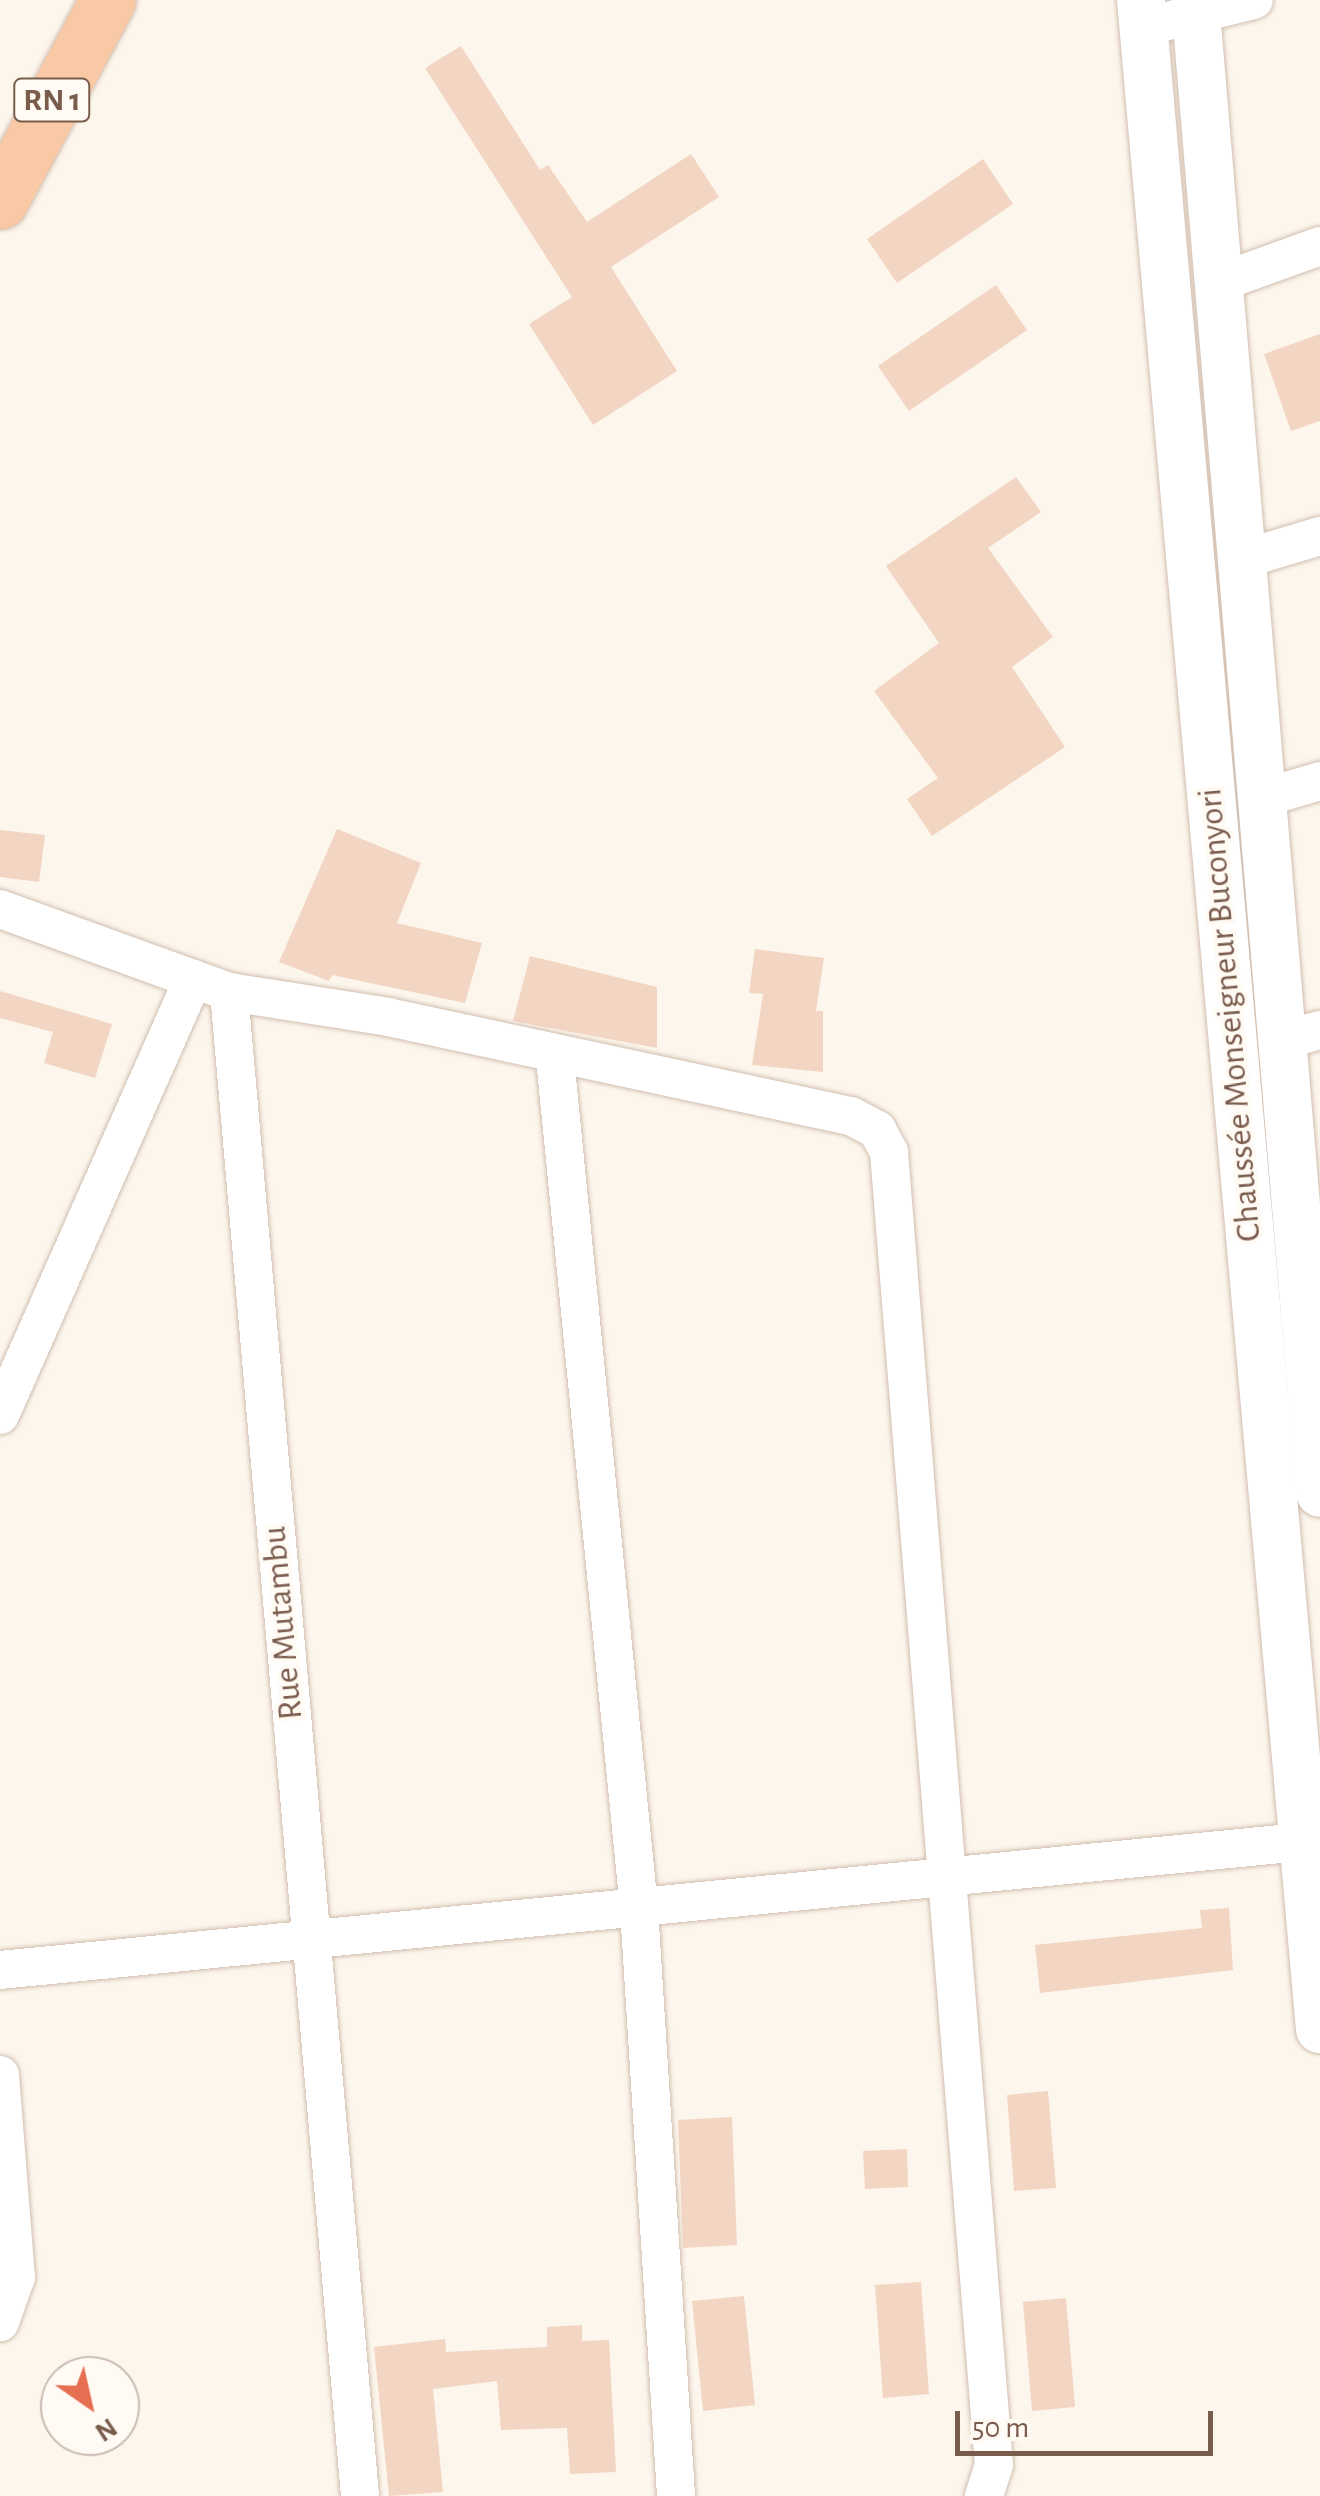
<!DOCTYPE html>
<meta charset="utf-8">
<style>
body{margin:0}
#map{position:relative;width:1320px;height:2496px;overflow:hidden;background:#fdf6ec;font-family:"Alegreya Sans",sans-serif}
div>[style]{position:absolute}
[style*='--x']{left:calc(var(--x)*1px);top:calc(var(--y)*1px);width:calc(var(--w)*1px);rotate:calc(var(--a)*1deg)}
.building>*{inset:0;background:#f3d5c3}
.roads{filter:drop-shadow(0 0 2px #d1beb0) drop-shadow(0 0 2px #d1beb0)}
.minor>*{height:38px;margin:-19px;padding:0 19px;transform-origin:19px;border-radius:19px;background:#fff}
.tertiary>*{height:48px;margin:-24px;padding:0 24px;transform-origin:24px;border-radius:24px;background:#fff}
.trunk>*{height:55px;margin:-27.5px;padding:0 27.5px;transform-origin:27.5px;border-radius:27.5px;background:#f9c8a4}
span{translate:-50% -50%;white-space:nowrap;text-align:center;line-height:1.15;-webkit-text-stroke:8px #fffaf3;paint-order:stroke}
.shield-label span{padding:2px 8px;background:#fffaf3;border:2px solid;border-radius:8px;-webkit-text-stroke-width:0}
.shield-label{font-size:32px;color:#7a5c4d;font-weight:700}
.street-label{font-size:35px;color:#7a5c4d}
.north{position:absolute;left:40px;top:2356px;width:100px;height:100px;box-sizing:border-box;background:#fffaf3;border:2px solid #cabbb1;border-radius:50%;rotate:146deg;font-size:28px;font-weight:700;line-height:40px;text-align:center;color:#7a5c4d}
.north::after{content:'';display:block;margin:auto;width:35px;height:45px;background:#e76f51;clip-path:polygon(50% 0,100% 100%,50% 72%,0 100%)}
.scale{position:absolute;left:955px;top:2411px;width:258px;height:45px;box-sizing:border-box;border:5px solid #7a5c4d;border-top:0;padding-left:12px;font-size:30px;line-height:35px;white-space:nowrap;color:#7a5c4d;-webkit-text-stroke:8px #fffaf3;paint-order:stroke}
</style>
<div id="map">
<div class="building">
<div style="clip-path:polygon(461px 46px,540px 170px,548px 165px,587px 222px,691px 154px,719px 197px,611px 267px,677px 371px,593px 425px,529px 324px,572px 297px,425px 68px)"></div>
<div style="clip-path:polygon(983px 159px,1013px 204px,897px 283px,867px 239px)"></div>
<div style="clip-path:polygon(996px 285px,1027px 330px,909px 411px,878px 366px)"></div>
<div style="clip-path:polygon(1320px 334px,1320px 421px,1291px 431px,1264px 354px)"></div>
<div style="clip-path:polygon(1016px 477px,1041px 512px,988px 548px,1053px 637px,1012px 667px,1065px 747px,932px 836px,907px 799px,938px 778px,874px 691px,939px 643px,886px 566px)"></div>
<div style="clip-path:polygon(337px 829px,421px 863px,397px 923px,482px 943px,465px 1003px,332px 975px,329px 981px,279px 962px)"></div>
<div style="clip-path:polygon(0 830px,45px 835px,39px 882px,0 877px)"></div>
<div style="clip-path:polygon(755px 949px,824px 958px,816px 1011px,823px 1011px,823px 1072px,752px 1065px,763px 994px,749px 993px)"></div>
<div style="clip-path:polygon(530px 956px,657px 987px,657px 1048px,513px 1021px)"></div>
<div style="clip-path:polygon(0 991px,112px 1024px,95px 1078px,44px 1063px,53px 1032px,0 1018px)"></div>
<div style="clip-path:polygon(1229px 1908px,1233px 1970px,1040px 1993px,1035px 1945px,1202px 1928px,1200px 1910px)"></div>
<div style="clip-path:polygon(1048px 2091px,1056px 2188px,1014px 2191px,1007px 2095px)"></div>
<div style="clip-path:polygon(732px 2117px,737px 2245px,683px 2248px,678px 2120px)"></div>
<div style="clip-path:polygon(907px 2149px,908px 2187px,865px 2189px,863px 2151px)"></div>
<div style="clip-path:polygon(921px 2282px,929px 2394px,883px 2398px,875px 2285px)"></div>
<div style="clip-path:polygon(744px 2296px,755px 2405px,703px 2411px,692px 2301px)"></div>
<div style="clip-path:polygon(1066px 2298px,1075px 2407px,1032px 2411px,1023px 2302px)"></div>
<div style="clip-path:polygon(582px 2325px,582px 2341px,609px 2340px,616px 2472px,570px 2474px,567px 2428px,501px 2430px,497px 2381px,433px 2389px,443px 2492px,389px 2496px,374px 2347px,445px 2339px,446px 2352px,547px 2347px,547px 2327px)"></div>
</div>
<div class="roads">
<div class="minor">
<div style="--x:1143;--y:27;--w:114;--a:-13.7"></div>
<div style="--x:1218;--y:283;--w:109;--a:-19.9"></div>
<div style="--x:1240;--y:560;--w:84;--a:-16.7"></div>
<div style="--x:1259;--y:799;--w:64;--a:-16.4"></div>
<div style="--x:0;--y:909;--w:244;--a:19.9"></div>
<div style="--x:229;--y:992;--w:1510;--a:85.02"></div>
<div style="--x:229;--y:992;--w:161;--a:8.9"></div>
<div style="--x:388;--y:1017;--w:473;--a:12.1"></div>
<div style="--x:851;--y:1116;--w:30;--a:28"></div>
<div style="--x:877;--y:1130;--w:25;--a:61"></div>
<div style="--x:889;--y:1152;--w:1317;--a:85.43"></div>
<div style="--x:994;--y:2465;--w:33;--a:108"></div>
<div style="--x:1281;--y:1041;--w:41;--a:-15.8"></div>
<div style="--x:555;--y:1058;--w:855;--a:84.36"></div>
<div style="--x:639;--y:1909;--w:588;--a:86.39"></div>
<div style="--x:0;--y:1415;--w:477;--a:-66.1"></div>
<div style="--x:0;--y:1970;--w:1326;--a:-5.62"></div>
<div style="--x:0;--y:2075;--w:203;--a:85.5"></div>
<div style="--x:16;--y:2277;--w:48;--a:109.6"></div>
</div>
<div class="tertiary">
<div style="--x:1141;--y:0;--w:2037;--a:84.96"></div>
<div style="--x:1195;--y:0;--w:1498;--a:85.21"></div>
</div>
<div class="trunk">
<div style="--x:0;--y:201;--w:228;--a:-61.8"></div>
</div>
</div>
<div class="shield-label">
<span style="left:52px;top:100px">RN 1</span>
</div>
<div class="street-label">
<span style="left:1230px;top:1015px;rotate:-95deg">Chaussée Monseigneur Buconyori</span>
<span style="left:283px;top:1623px;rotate:-95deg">Rue Mutambu</span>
</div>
<div class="north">N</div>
<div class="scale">50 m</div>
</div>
